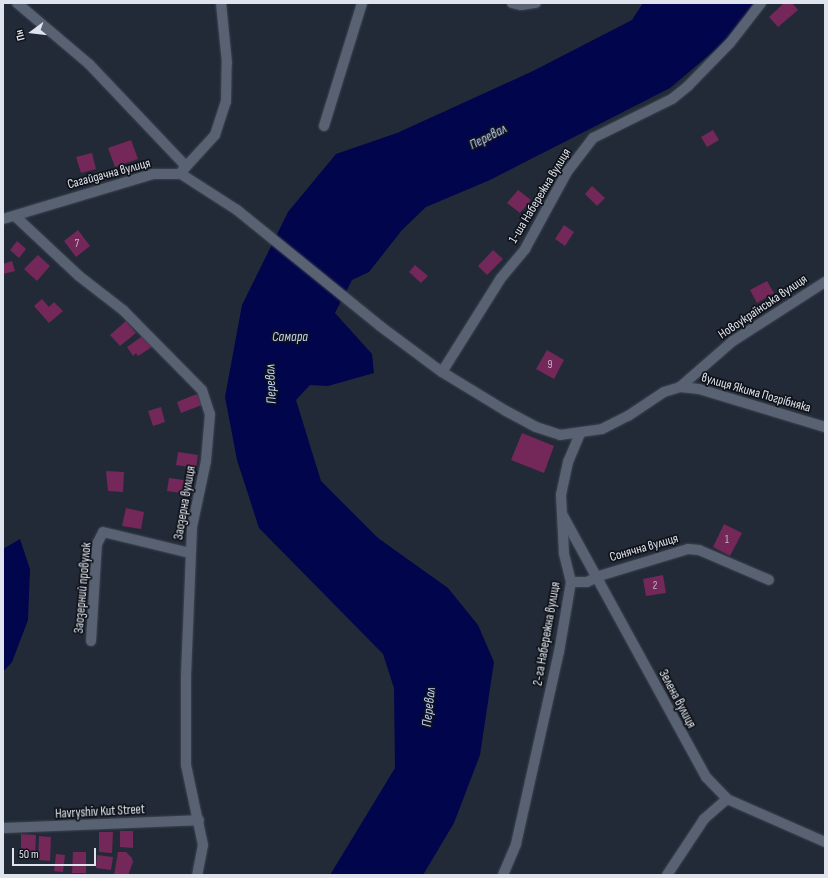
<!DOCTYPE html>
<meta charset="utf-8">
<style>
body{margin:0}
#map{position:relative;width:828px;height:878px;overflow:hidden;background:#222a38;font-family:"Sofia Sans Condensed",sans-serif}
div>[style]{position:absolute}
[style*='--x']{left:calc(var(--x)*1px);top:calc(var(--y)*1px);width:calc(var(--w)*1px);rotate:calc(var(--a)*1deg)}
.water>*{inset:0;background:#01054c}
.building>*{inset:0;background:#742759}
.roads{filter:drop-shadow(0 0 1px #3e4450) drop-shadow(0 0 1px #3e4450)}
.minor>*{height:10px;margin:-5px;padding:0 5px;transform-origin:5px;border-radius:5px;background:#586272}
span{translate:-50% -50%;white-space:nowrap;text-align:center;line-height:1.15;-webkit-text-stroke:3.5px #0f1218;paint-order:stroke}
.number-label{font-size:11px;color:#c4b4c8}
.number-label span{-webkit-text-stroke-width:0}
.street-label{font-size:13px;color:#dee3ed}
.water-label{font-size:14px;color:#bed1fb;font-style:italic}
.frame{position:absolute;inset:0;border:4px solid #dee3ed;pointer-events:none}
.north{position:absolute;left:12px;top:12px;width:40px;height:40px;-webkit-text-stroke:3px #0f1218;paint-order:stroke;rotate:255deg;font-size:11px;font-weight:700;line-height:16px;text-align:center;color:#dee3ed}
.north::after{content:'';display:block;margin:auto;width:14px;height:18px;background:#dee3ed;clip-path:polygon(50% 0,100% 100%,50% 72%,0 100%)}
.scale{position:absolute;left:12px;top:848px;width:84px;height:18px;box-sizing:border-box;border:2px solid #dee3ed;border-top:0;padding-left:5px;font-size:12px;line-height:14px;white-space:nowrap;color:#dee3ed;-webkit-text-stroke:3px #0f1218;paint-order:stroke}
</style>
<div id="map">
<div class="water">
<div style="clip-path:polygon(643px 3px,753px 3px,735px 33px,670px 88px,490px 180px,426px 207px,402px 230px,369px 272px,352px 280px,335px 313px,372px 354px,374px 373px,328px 386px,310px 385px,296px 400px,321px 481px,378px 538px,448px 588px,478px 625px,494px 662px,480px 755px,454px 823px,423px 875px,330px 875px,395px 768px,394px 688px,383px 654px,259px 528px,237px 460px,225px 397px,242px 305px,288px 212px,336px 154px,397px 133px,533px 71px,632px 20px)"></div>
<div style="clip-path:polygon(20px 539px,30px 569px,28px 620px,12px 662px,3px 672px,3px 549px)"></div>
</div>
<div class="building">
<div style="clip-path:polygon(784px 3px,792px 3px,798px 10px,778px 27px,769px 17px)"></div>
<div style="clip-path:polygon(713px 130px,719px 140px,707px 147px,701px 137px)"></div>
<div style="clip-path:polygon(131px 140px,138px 159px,115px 167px,108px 148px)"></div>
<div style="clip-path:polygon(92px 153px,96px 169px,81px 173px,76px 157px)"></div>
<div style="clip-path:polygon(592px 186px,605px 198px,597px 206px,585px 194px)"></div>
<div style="clip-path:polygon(518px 190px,531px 200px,520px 213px,507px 203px)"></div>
<div style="clip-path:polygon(564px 225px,574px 232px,565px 246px,555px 239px)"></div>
<div style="clip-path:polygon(78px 230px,90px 246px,76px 257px,64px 241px)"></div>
<div style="clip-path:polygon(17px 241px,26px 249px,19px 258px,10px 250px)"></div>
<div style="clip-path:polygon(493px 250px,503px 259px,487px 275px,478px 266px)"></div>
<div style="clip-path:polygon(38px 255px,50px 266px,37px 281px,24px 269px)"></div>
<div style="clip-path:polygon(12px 261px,15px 271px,3px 274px,3px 264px)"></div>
<div style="clip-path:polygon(415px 265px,428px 276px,421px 283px,409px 272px)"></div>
<div style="clip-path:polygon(767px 281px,774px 293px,757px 303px,750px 290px)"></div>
<div style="clip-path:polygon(42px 299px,49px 307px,54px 302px,63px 311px,49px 323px,34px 306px)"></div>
<div style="clip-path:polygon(126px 321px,136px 333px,120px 346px,110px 335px)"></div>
<div style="clip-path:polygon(144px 335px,152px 347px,138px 356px,136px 353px,133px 356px,127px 347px)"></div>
<div style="clip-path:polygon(547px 350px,564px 360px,554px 379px,536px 369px)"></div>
<div style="clip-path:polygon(197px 394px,202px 405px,181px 413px,177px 402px)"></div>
<div style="clip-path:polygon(161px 407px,165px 422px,153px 426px,148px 411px)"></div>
<div style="clip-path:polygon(522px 433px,554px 446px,544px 473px,511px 460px)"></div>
<div style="clip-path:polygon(178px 452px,198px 455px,196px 468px,176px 465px)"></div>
<div style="clip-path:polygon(106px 471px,124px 472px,123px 492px,108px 491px)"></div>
<div style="clip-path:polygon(169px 478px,191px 481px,189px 494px,167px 491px)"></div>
<div style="clip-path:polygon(126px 508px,144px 512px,141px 529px,122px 526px)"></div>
<div style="clip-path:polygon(724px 524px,742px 533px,730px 556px,713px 547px)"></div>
<div style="clip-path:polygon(663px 575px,666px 593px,646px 596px,643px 579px)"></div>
<div style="clip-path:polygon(120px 831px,133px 831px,133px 848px,120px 847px)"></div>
<div style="clip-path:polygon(99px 832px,113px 832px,112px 853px,99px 852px)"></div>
<div style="clip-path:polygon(21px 834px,36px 835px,35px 855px,21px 855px)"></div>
<div style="clip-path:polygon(39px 836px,51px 837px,50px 861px,38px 860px)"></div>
<div style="clip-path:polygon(73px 852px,86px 852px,86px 873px,72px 873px)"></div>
<div style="clip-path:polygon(118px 852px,126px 852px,132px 858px,133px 862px,128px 875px,114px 875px)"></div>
<div style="clip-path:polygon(56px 854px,65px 855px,63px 872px,54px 871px)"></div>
<div style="clip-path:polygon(97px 855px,113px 857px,111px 870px,96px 868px)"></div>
</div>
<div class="roads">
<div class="minor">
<div style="--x:17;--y:3;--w:94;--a:40.3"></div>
<div style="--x:89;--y:64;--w:139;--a:46.5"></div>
<div style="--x:512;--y:3;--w:9;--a:13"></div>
<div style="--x:521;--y:5;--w:15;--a:-8"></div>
<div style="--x:324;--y:126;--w:129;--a:-72.8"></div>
<div style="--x:182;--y:171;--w:49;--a:-47.5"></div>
<div style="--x:215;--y:135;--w:35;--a:-72"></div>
<div style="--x:226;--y:102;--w:39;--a:-89"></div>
<div style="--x:227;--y:63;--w:60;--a:-95.7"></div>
<div style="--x:16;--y:217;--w:86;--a:43.1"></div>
<div style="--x:79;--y:276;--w:56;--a:37.7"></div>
<div style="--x:123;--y:310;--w:112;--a:45.4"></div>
<div style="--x:202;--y:390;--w:25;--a:72"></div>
<div style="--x:210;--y:414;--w:47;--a:94.9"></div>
<div style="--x:206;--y:461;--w:67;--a:102"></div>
<div style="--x:192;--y:527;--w:150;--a:92.3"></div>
<div style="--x:186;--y:677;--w:88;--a:90"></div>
<div style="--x:186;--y:765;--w:82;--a:78"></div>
<div style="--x:203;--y:845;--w:31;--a:101"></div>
<div style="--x:3;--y:219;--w:157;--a:-16.7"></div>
<div style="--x:153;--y:174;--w:28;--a:0"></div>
<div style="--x:181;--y:174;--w:67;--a:32.7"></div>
<div style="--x:237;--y:210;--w:184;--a:39"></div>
<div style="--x:380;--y:326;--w:77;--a:36.6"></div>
<div style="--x:442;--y:372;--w:75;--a:31.4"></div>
<div style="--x:506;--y:411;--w:34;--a:28"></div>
<div style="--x:536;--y:427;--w:25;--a:18"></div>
<div style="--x:560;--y:435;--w:42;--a:-8.1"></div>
<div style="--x:602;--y:429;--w:29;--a:-27"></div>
<div style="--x:628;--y:416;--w:43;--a:-33.7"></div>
<div style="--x:664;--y:392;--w:17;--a:-17"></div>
<div style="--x:680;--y:387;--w:70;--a:-41"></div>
<div style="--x:733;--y:341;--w:109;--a:-32.7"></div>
<div style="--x:442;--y:372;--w:111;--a:-57.9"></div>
<div style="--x:501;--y:278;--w:38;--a:-50"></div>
<div style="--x:525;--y:249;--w:88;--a:-61.4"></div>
<div style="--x:567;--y:172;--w:43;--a:-52.6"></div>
<div style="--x:593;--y:138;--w:88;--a:-26.3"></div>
<div style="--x:672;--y:99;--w:21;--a:-39"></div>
<div style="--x:688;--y:86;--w:60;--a:-45.7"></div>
<div style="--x:730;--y:43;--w:51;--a:-52.2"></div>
<div style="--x:680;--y:387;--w:19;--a:6"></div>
<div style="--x:699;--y:389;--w:132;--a:16.8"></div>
<div style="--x:562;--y:514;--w:300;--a:61.3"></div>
<div style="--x:706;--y:777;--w:30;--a:46"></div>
<div style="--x:727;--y:799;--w:107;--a:23.7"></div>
<div style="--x:571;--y:582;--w:16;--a:0"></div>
<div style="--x:587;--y:582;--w:13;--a:-27"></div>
<div style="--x:599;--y:576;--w:93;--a:-16.9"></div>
<div style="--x:688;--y:549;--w:11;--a:5"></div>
<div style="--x:699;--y:550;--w:76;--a:23.2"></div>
<div style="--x:91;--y:641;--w:97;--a:-86.5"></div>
<div style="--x:97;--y:544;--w:13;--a:-63"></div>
<div style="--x:103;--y:532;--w:89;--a:13.6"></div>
<div style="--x:3;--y:828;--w:196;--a:-2.3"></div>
<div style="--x:503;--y:875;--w:34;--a:-67"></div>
<div style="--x:516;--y:844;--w:197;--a:-77.4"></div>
<div style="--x:559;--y:652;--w:71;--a:-80.3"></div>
<div style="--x:571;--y:582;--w:30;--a:-104"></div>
<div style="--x:564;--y:553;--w:58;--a:-93"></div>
<div style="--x:561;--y:495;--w:34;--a:-78"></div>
<div style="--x:568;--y:462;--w:30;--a:-67"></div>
<div style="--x:667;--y:875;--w:67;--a:-56.5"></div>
<div style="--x:704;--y:819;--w:30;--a:-41"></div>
</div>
</div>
<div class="number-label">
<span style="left:77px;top:244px">7</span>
<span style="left:550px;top:365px">9</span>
<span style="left:727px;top:540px">1</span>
<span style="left:655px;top:586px">2</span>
</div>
<div class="street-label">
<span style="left:109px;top:174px;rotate:-15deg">Сагайдачна вулиця</span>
<span style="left:540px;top:196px;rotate:-59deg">1-ша Набережна вулиця</span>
<span style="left:763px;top:307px;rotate:-34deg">Новоукраїнська вулиця</span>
<span style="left:756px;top:393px;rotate:16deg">вулиця Якима Погрібняка</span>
<span style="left:185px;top:503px;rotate:-80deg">Заозерна вулиця</span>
<span style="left:644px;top:548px;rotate:-16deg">Сонячна вулиця</span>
<span style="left:83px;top:588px;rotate:-85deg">Заозерний провулок</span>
<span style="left:547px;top:634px;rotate:-80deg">2-га Набережна вулиця</span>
<span style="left:677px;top:699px;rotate:62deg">Зелена вулиця</span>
<span style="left:100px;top:812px;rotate:-3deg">Havryshiv Kut Street</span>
</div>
<div class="water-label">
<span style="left:488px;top:137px;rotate:-27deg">Перевал</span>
<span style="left:290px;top:337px">Самара</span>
<span style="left:271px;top:384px;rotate:-92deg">Перевал</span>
<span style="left:429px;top:707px;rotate:-84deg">Перевал</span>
</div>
<div class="frame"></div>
<div class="north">Пн</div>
<div class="scale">50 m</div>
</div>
